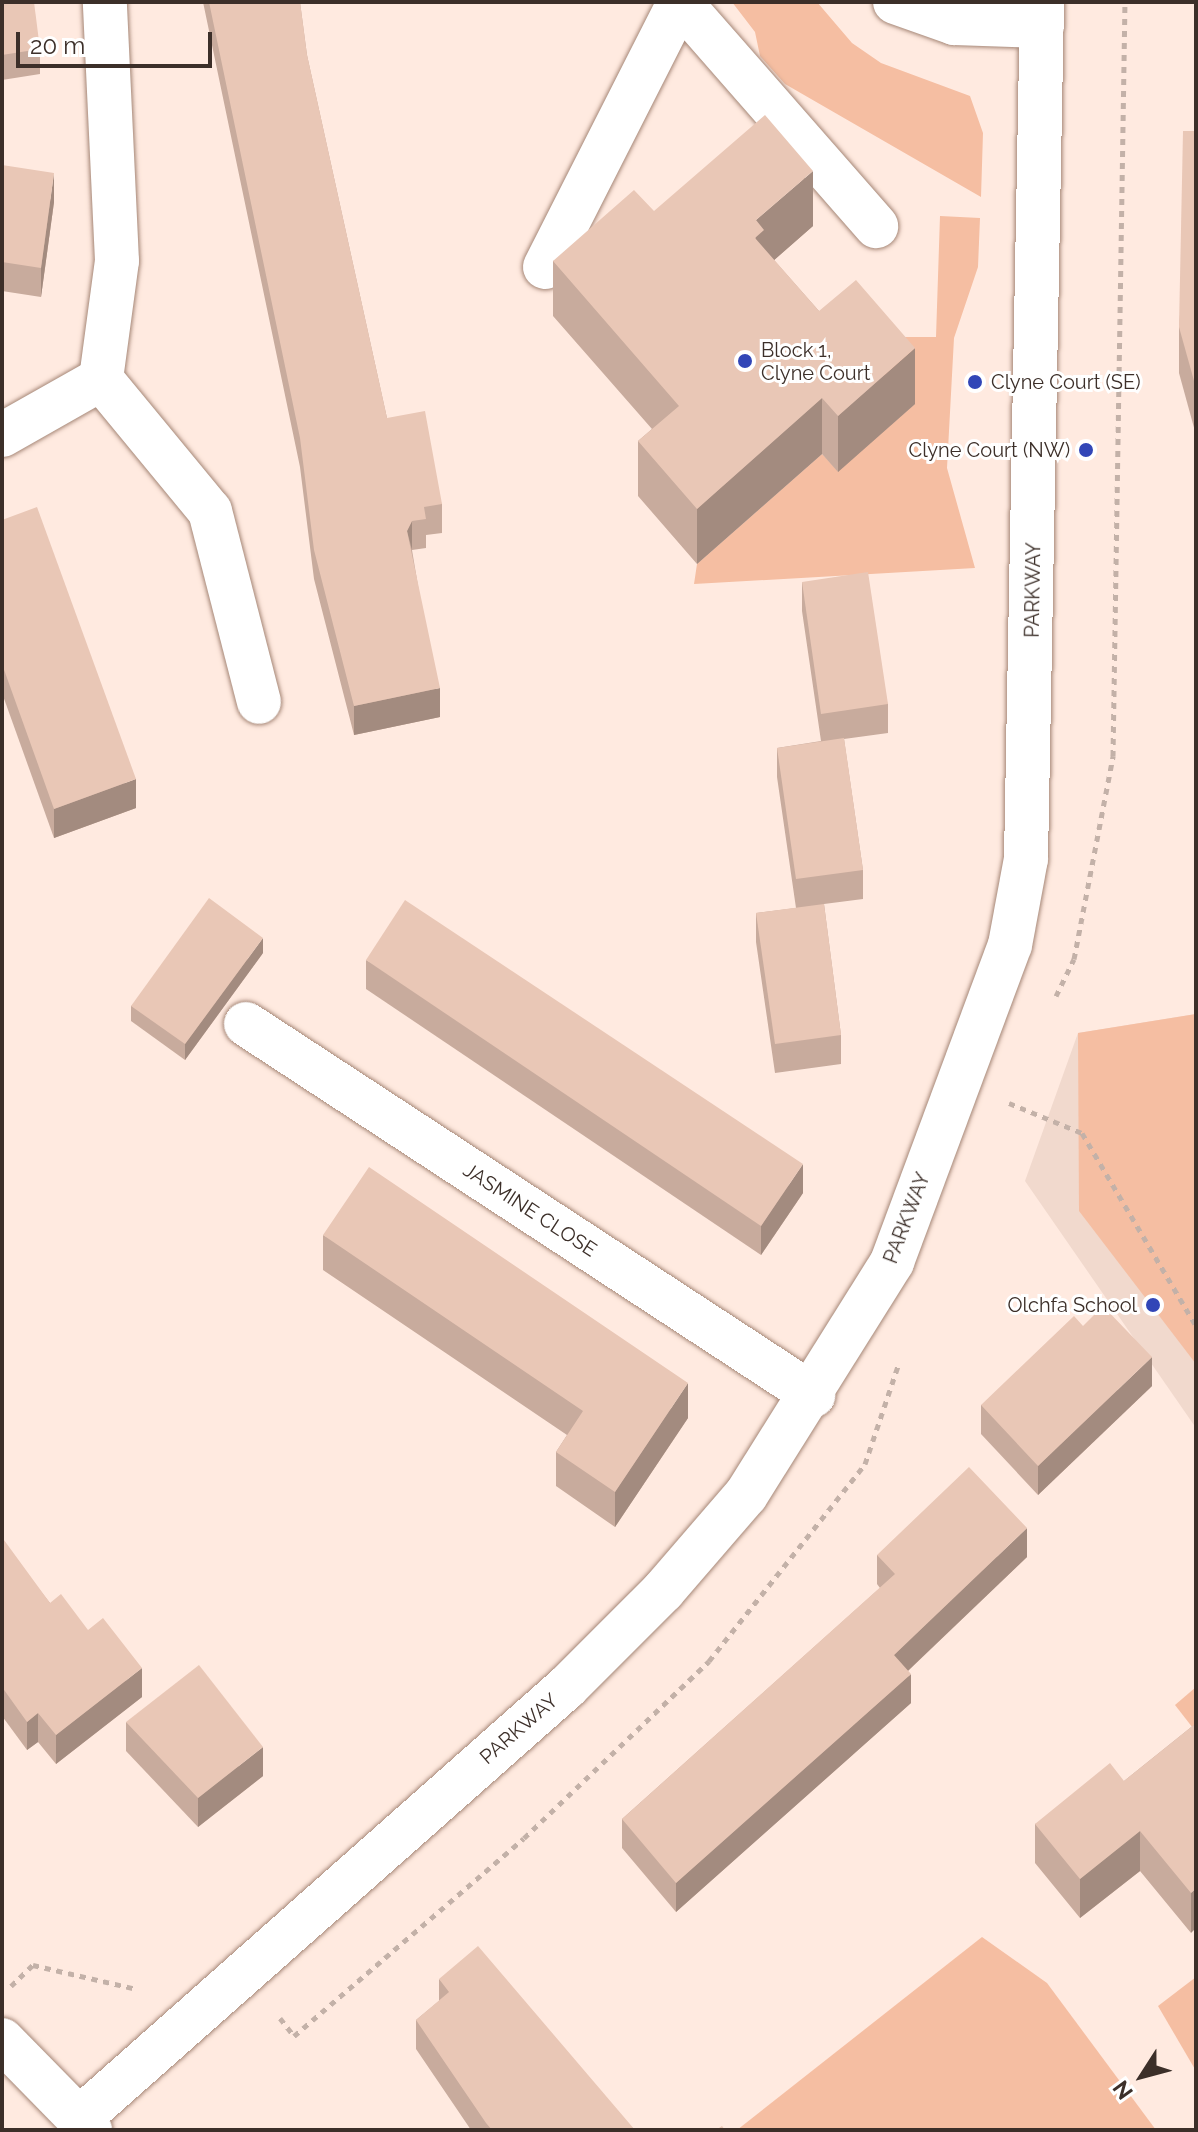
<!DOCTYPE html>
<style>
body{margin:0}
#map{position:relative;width:1198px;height:2132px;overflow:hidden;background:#ffeae0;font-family:Raleway,sans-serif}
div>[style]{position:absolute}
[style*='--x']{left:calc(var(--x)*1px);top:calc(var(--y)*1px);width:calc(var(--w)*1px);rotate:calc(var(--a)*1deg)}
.built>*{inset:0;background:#f1d9cd}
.green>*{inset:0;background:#f5bea2}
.path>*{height:5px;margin-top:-2.5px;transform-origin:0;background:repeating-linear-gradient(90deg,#c3b1a8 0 6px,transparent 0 12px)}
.roads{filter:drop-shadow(0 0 2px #a68777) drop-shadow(0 0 2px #a68777)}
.street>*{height:44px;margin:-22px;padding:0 22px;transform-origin:22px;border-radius:22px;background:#fff}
.secondary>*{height:44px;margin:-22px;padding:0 22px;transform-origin:22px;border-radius:22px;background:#fff}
.primary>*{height:44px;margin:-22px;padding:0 22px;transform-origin:22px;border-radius:22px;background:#fff}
.wall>*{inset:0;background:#c8ab9d}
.shaded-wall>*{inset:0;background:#a38b7f}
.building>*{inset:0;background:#e9c7b6}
.dots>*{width:22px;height:22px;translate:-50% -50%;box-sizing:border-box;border:4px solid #fff;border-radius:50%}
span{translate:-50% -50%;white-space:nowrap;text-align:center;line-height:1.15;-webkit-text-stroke:6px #fff;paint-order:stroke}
.poi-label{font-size:20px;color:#3c2f29}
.left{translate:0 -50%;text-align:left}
.right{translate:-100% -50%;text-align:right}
.street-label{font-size:20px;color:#3c2f29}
.frame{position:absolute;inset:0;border:4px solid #3c2f29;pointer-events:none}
.north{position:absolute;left:1102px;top:2036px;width:80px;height:80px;-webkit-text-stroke:6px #fff;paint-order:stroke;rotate:234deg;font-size:22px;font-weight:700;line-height:32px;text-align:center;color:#3c2f29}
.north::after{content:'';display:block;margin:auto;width:28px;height:36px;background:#3c2f29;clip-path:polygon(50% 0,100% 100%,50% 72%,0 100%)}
.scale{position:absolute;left:16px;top:32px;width:196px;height:36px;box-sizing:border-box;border:4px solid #3c2f29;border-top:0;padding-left:10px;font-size:24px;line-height:28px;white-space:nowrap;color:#3c2f29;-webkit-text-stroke:6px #fff;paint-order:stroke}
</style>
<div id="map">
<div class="built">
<div style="clip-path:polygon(1196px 1014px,1196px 1428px,1025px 1181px,1078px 1033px)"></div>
</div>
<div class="green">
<div style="clip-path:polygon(732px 2px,817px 2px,852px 43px,881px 63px,970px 96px,983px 133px,981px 197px,785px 84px,760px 56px,755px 32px)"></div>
<div style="clip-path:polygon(940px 216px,980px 218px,978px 267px,954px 338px,947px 468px,975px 568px,694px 584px,697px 564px,822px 454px,838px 471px,892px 337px,936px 337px)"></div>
<div style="clip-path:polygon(1196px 1014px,1196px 1364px,1079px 1211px,1078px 1033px)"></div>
<div style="clip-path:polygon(1196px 1687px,1196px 1732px,1175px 1705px)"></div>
<div style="clip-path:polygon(982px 1937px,1047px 1983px,1156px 2130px,737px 2130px)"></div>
<div style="clip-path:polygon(1196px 1977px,1196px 2071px,1158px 2006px)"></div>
</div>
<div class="path">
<div style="--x:1056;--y:996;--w:41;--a:-64.1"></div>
<div style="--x:1074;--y:959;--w:207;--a:-79.1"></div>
<div style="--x:1113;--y:756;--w:754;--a:-89.09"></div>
<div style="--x:1009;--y:1103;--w:79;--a:22.3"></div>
<div style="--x:1082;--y:1133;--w:224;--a:59.4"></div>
<div style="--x:11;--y:1986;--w:30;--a:-44"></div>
<div style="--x:33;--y:1965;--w:107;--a:13"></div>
<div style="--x:280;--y:2018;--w:23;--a:52"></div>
<div style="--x:294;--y:2036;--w:303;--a:-40.7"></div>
<div style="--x:524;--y:1838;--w:256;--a:-43.7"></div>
<div style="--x:709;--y:1661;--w:251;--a:-51.6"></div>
<div style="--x:865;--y:1464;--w:103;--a:-71.4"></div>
</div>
<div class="roads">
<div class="street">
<div style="--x:680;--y:2;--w:298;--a:48.8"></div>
<div style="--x:895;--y:2;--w:63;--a:19.6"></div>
<div style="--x:954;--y:23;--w:88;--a:2"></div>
<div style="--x:545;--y:267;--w:292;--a:-63.1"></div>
<div style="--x:101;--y:379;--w:171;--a:50.5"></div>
<div style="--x:210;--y:511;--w:197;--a:75.6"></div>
<div style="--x:2;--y:435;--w:114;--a:-29.5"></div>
<div style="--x:101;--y:379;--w:119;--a:-82.3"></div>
<div style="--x:117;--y:261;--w:259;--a:-92.7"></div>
<div style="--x:246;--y:1024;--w:678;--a:33.2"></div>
</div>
<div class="secondary">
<div style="--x:79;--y:2119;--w:652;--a:-41.52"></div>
<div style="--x:567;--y:1687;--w:136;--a:-45"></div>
<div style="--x:663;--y:1591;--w:127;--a:-49.2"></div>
<div style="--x:746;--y:1495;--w:275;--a:-57.9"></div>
<div style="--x:892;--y:1262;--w:338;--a:-69.6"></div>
<div style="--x:1010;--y:945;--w:87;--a:-79.5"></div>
<div style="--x:1026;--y:859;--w:857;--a:-88.93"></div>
</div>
<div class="primary">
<div style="--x:2;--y:2040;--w:126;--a:45.6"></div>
</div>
</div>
<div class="wall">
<div style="clip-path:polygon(2px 2px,40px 49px,40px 74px,2px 80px)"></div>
<div style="clip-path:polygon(203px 2px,300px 2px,307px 55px,387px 418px,442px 504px,442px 533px,426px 535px,426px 548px,412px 550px,440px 717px,354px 735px,314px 579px,300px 467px)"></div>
<div style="clip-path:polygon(1196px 131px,1196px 435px,1179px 373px,1179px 327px)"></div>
<div style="clip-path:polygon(2px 165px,54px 202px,41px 297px,2px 291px)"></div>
<div style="clip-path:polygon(654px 211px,813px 226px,774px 260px,819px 311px,915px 404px,838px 472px,822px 454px,697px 564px,638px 496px,638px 441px,652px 429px,553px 316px,553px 261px)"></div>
<div style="clip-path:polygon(2px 520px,136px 808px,54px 838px,2px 693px)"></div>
<div style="clip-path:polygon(802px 582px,888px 704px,888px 733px,844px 739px,863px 870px,863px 899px,824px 904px,841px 1035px,841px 1064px,775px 1073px,756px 942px,756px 913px,796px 908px,777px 777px,777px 748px,821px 741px,802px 611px)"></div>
<div style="clip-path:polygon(263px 953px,185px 1060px,131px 1021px,131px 1006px)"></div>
<div style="clip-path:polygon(366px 960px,803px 1193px,761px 1255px,366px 989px)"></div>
<div style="clip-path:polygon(323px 1235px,688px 1418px,615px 1527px,556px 1486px,556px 1452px,567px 1435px,323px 1270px)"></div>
<div style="clip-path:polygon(1152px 1386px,1038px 1495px,981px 1434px,981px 1405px)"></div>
<div style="clip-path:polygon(2px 1542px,50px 1603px,142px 1697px,56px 1764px,38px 1742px,27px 1750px,2px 1716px)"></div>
<div style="clip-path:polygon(877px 1555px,1027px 1557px,908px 1671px,911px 1703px,676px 1912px,622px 1848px,622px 1819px,880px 1588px,877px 1584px)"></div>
<div style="clip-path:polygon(126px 1722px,263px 1776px,198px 1827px,126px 1751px)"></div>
<div style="clip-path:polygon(1195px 1724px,1191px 1933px,1140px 1871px,1080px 1918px,1035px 1863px,1035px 1824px,1124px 1781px)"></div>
<div style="clip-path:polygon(439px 1979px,635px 2130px,471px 2130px,416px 2049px,416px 2020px,439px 2001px)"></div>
</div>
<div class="shaded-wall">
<div style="clip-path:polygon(813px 171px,813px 226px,764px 269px,755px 293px,756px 220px)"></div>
<div style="clip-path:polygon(54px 173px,54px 202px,41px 297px,41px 268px)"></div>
<div style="clip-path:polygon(915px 348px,915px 404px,838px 472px,838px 416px)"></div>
<div style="clip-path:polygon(822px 398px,822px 454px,697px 564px,697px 509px)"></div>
<div style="clip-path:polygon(412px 521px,412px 550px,407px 531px)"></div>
<div style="clip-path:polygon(440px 688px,440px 717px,354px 735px,354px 706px)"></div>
<div style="clip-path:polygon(136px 779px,136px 808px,54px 838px,54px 809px)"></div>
<div style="clip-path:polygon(263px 938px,263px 953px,185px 1060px,185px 1044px)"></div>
<div style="clip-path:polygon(803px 1164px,803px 1193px,761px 1255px,761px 1226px)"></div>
<div style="clip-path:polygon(1152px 1357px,1152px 1386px,1038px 1495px,1038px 1466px)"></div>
<div style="clip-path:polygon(688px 1383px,688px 1418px,615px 1527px,615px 1492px)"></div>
<div style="clip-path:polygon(1027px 1528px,1027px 1557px,894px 1684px,894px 1655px)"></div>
<div style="clip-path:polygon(142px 1668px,142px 1697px,56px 1764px,56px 1735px)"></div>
<div style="clip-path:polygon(911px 1674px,911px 1703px,676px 1912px,676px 1883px)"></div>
<div style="clip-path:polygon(38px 1713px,38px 1742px,27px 1750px,27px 1722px)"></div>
<div style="clip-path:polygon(263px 1747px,263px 1776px,198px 1827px,198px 1798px)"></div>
<div style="clip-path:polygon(1140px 1831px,1140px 1871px,1080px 1918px,1080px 1879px)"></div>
<div style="clip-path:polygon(1196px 1888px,1196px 1928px,1191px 1933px,1191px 1893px)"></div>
</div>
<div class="building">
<div style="clip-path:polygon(2px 2px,34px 2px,40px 49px,2px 55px)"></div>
<div style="clip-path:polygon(209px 2px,300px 2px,307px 55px,387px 418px,425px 411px,442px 504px,424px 507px,426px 519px,412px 521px,407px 531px,440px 688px,354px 706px,314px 550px,300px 438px)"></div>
<div style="clip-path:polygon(765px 115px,813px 171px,756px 220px,764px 230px,755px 238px,819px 311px,856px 280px,915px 348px,838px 416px,822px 398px,697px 509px,638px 441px,679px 406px,553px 261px,634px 190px,654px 211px)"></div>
<div style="clip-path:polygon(1183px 131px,1196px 131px,1196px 388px,1179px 327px)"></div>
<div style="clip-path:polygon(2px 165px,54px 173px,41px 268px,2px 262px)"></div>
<div style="clip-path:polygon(37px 507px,136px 779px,54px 809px,2px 664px,2px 520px)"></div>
<div style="clip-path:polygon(868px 572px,888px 704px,821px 714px,802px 582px)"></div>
<div style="clip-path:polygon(844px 738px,863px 870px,796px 879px,777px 748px)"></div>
<div style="clip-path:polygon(209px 898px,263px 938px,185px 1044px,131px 1006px)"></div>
<div style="clip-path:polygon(405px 900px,803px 1164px,761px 1226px,366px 960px)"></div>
<div style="clip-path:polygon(824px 904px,841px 1035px,775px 1044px,756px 913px)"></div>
<div style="clip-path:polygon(369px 1167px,688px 1383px,615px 1492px,556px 1452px,583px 1411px,323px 1235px)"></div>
<div style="clip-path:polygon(1103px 1306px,1152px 1357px,1038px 1466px,981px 1405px,1074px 1316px,1083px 1326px)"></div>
<div style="clip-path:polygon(969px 1467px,1027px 1528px,894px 1655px,911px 1674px,676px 1883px,622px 1819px,895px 1574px,877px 1555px)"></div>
<div style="clip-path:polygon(4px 1540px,50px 1603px,61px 1594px,88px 1630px,103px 1618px,142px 1668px,56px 1735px,38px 1713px,27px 1722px,2px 1687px,2px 1542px)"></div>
<div style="clip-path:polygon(199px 1665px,263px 1747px,198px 1798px,126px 1722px)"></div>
<div style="clip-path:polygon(1195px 1724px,1196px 1726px,1196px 1888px,1191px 1893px,1140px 1831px,1080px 1879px,1035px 1824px,1110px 1763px,1124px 1781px)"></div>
<div style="clip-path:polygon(478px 1946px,635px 2130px,492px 2130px,486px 2123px,416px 2020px,449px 1992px,439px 1979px)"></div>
<div style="clip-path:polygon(722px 2126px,725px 2130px,716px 2130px)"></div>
</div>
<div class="dots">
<div style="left:745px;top:361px;background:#3246b7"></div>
<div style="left:975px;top:382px;background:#3246b7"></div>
<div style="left:1086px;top:450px;background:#3246b7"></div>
<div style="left:1153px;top:1305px;background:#3246b7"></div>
</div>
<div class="poi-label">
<span class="left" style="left:761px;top:362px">Block 1,<br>Clyne Court</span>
<span class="left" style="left:991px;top:382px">Clyne Court (SE)</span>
<span class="right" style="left:1070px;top:450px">Clyne Court (NW)</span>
<span class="right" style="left:1137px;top:1305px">Olchfa School</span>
</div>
<div class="street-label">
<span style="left:1033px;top:590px;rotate:-89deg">PARKWAY</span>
<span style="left:530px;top:1210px;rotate:33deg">JASMINE CLOSE</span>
<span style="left:907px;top:1218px;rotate:-69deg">PARKWAY</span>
<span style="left:519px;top:1729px;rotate:-41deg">PARKWAY</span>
</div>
<div class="frame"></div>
<div class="north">N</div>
<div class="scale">20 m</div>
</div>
